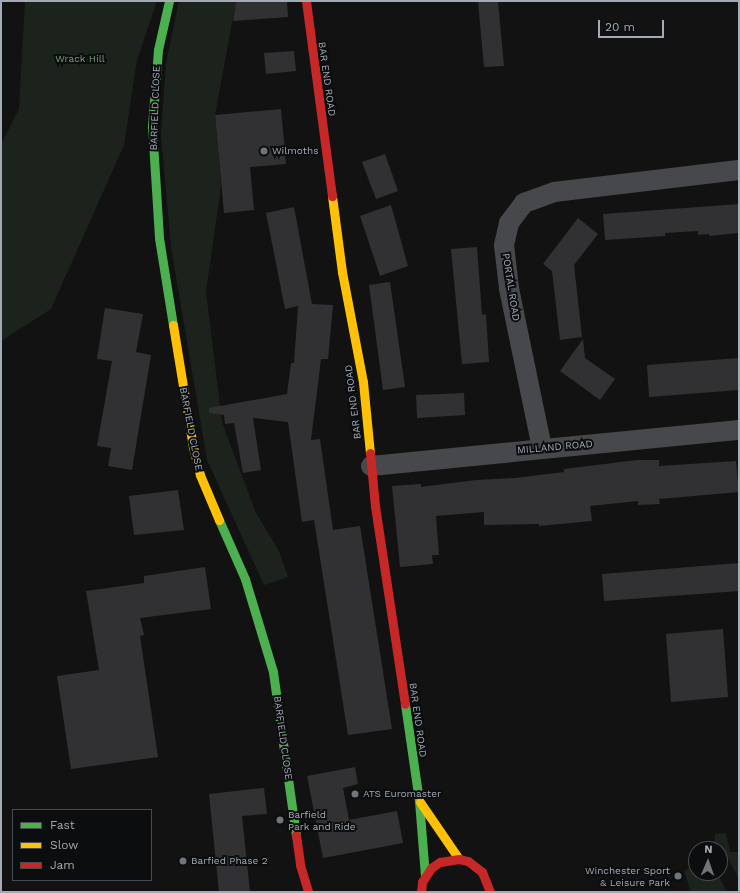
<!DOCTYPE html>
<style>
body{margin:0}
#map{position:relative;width:740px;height:893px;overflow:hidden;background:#121212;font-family:"Work Sans",sans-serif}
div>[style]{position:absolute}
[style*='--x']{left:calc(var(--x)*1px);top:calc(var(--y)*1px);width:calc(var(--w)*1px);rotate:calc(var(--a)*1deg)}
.green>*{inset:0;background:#1c231c}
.building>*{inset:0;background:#313133}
.street>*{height:20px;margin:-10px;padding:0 10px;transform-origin:10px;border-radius:10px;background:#46484b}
.fast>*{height:9px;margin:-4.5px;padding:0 4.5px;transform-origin:4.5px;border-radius:4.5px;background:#4caf50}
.slow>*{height:9px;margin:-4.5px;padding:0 4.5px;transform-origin:4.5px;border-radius:4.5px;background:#ffc107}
.jam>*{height:9px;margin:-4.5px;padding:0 4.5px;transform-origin:4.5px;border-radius:4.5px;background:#c62828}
.dots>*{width:11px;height:11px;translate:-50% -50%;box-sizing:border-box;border:2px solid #0c0d0e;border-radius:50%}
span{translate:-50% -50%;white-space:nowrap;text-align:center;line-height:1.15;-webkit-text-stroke:4px #0c0d0e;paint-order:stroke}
.park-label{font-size:10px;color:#7aa178}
.street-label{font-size:10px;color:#a2aab5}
.poi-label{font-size:10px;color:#a2aab5}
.left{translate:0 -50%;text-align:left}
.right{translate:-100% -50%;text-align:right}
.frame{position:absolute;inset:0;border:2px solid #a2aab5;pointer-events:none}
.legend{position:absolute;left:12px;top:809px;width:140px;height:72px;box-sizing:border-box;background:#0c0d0e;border:1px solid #484c51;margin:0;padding:5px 7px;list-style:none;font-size:12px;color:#a2aab5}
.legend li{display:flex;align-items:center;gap:8px;height:20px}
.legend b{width:20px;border:1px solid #484c51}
.north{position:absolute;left:688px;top:841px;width:40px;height:40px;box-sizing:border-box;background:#0c0d0e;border:1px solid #484c51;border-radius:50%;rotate:2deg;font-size:11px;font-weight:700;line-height:16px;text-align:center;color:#a2aab5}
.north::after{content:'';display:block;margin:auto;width:14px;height:18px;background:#70757c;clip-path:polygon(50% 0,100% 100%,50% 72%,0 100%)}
.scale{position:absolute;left:598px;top:20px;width:66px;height:18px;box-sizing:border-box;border:2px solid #a2aab5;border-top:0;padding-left:5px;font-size:12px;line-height:14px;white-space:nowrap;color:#a2aab5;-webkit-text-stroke:3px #0c0d0e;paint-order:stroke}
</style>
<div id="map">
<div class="green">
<div style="clip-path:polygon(25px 1px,157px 1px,137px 60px,124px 145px,51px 309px,1px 341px,1px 144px,19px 109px)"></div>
<div style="clip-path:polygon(179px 1px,236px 1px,215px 115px,221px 187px,206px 292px,222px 422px,255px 511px,279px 551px,288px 577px,264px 585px,207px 460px,171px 247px,161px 135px,166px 63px)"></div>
<div style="clip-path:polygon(726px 833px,730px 852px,739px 852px,739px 879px,726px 855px,714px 842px,715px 834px)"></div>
<div style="clip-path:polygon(696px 864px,696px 873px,717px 873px,727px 892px,691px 892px,684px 871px)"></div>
</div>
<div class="building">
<div style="clip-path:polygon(236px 1px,287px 1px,288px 17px,233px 21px)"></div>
<div style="clip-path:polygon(478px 1px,498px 1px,504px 66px,484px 67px)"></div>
<div style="clip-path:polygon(294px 51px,296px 71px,266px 74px,264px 53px)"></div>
<div style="clip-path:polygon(281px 109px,286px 164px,250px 167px,254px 210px,224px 213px,215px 115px)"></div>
<div style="clip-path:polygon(385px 154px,398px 191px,376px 199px,362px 162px)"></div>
<div style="clip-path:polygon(739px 204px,739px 233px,709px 236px,709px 234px,698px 235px,698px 231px,665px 233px,665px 236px,605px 240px,603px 214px)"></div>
<div style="clip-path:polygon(391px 205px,408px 266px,380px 276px,360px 216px)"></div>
<div style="clip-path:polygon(294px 207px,312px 304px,333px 305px,328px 359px,321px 359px,311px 440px,320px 439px,333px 530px,360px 526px,392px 729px,348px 735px,314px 520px,302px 522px,288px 422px,253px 418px,261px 470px,243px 473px,234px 423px,225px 424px,224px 415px,209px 413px,209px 408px,287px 394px,291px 363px,294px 363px,298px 306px,285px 309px,266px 213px)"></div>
<div style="clip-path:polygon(578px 218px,598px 234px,574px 265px,582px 337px,560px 340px,552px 271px,543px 264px)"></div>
<div style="clip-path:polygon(477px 247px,482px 315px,486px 314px,489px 362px,462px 364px,451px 249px)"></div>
<div style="clip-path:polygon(390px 282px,405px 387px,383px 390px,369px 285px)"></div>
<div style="clip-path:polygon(105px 308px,143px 314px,136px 352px,151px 355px,132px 470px,108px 466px,111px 448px,97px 446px,112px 361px,97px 359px)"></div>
<div style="clip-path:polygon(583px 339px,585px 358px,615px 379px,600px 400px,560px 371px)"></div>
<div style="clip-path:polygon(739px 358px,739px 390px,649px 397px,647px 365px)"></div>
<div style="clip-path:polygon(464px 393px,465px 415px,417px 418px,416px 395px)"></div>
<div style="clip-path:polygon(637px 460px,659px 460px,659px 466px,736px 461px,739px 492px,659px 499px,660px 504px,638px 505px,638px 501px,590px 506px,592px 521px,539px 526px,539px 524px,484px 525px,484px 512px,436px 516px,439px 555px,432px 555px,433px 564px,400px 567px,392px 486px,421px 484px,421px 487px,476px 480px,515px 478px,564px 472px,564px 469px)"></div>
<div style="clip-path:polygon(178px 490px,184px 530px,134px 535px,129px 496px)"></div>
<div style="clip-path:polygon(739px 563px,739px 591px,604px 601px,602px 574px)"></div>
<div style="clip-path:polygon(205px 567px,211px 609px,140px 618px,144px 635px,140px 636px,158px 757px,71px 769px,57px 676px,99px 670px,86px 591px,144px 583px,144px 576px)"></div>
<div style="clip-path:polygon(723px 629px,728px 697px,671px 702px,666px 634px)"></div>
<div style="clip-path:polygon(355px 767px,358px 784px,343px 788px,349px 820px,397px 811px,403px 843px,323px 858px,307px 776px)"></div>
<div style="clip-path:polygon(264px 788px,267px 814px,242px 816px,250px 892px,219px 892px,209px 794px)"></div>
</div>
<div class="street">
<div style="--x:542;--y:448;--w:163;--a:-101.7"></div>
<div style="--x:509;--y:288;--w:43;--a:-96.6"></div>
<div style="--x:504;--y:245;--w:23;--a:-77"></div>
<div style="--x:509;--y:223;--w:25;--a:-53"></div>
<div style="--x:524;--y:203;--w:32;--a:-20"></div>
<div style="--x:554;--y:192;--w:186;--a:-6.8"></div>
<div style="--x:371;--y:466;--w:370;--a:-5.6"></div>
</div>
<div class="fast">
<div style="--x:169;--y:1;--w:50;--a:102.7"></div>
<div style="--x:158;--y:50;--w:76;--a:94.5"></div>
<div style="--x:152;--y:126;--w:112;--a:86.4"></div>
<div style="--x:159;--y:238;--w:88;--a:80.9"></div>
<div style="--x:219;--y:520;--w:64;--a:66.2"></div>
<div style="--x:245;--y:579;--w:97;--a:73.2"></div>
<div style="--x:273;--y:672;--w:165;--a:82"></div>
<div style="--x:405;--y:704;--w:98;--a:81.8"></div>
<div style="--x:419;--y:801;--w:74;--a:85.4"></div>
</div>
<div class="slow">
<div style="--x:332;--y:196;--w:77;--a:82.5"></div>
<div style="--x:342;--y:272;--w:112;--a:79.2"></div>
<div style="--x:363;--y:382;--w:71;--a:84.4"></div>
<div style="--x:173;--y:325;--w:124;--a:80.7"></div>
<div style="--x:193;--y:447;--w:29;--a:76"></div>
<div style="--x:200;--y:475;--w:49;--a:67.1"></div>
<div style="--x:420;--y:802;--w:69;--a:55.6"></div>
</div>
<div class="jam">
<div style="--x:306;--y:1;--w:197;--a:82.4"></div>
<div style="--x:370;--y:453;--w:53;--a:84.6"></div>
<div style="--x:375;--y:506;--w:200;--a:81.4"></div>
<div style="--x:296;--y:835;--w:30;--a:82"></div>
<div style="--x:300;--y:865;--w:28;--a:73"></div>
<div style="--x:421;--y:892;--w:10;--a:-84"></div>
<div style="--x:422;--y:882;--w:17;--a:-57"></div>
<div style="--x:431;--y:868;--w:11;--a:-34"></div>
<div style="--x:440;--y:862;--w:19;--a:-9"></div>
<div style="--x:459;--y:859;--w:9;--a:13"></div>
<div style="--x:468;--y:861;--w:18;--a:38"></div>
<div style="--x:482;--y:872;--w:22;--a:68"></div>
</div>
<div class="dots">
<div style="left:264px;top:151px;background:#70757c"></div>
<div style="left:355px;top:794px;background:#70757c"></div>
<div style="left:280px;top:820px;background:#70757c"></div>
<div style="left:183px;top:861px;background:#70757c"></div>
<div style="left:678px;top:876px;background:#70757c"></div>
</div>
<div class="park-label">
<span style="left:80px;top:59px">Wrack Hill</span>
</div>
<div class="street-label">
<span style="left:327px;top:79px;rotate:82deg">BAR END ROAD</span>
<span style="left:155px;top:108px;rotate:-88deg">BARFIELD CLOSE</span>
<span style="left:511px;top:287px;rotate:81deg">PORTAL ROAD</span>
<span style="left:353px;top:402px;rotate:-97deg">BAR END ROAD</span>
<span style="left:191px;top:429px;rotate:79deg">BARFIELD CLOSE</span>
<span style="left:555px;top:447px;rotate:-5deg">MILLAND ROAD</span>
<span style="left:418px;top:720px;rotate:82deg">BAR END ROAD</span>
<span style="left:283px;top:738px;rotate:82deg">BARFIELD CLOSE</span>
</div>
<div class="poi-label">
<span class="left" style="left:272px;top:151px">Wilmoths</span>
<span class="left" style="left:363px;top:794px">ATS Euromaster</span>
<span class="left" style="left:288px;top:820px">Barfield<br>Park and Ride</span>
<span class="left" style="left:191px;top:861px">Barfied Phase 2</span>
<span class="right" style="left:670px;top:876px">Winchester Sport<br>&amp; Leisure Park</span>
</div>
<div class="frame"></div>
<ul class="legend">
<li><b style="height:5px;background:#4caf50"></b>Fast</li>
<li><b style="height:5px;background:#ffc107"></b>Slow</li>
<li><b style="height:5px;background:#c62828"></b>Jam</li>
</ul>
<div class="north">N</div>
<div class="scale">20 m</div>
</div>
